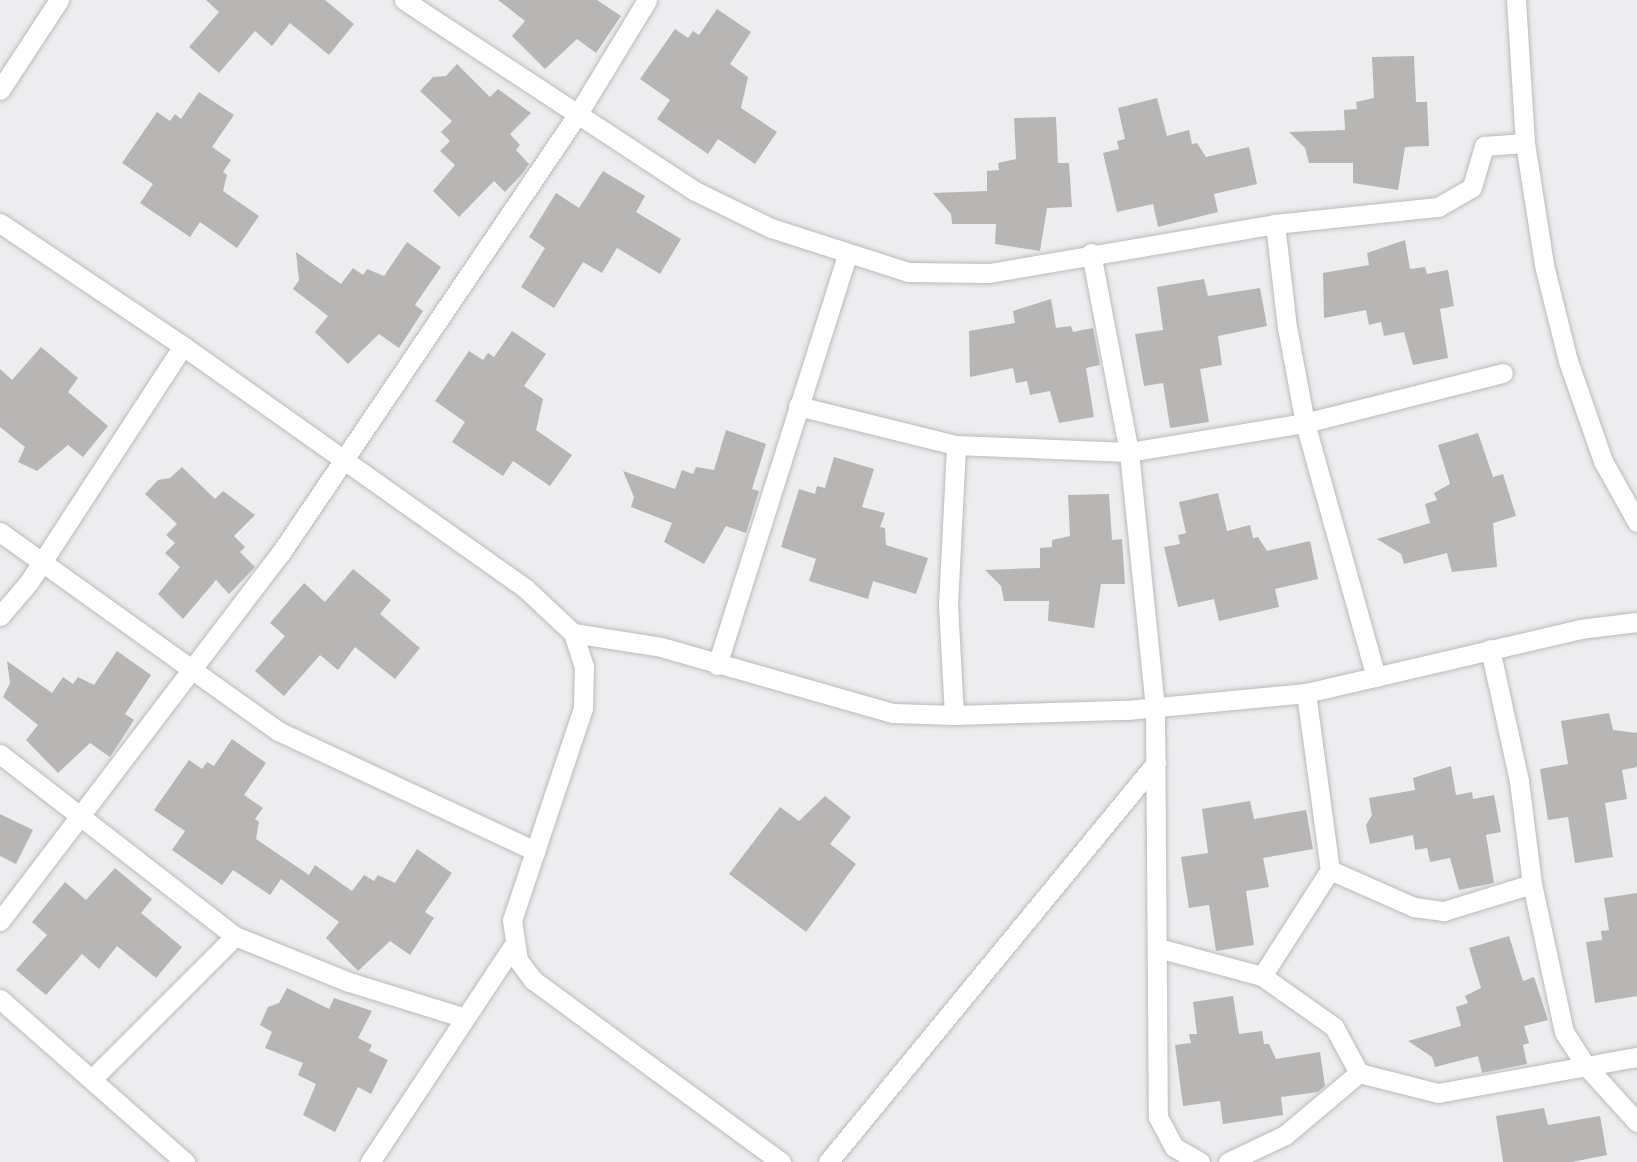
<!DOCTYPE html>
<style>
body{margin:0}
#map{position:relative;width:1637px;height:1162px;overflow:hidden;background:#ededef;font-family:"Asap Condensed",sans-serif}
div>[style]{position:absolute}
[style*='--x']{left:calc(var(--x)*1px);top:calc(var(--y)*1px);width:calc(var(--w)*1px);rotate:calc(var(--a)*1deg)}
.building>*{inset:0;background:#b7b6b5}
.roads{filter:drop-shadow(0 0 2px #babbbc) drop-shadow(0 0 2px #babbbc)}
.street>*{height:19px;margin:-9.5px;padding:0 9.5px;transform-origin:9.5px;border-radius:9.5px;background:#fff}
span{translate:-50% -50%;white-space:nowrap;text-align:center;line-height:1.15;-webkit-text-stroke:6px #fafbfc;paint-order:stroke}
</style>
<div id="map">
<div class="building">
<div style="clip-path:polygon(206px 0,325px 0,354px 24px,329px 55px,290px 23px,272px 46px,255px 31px,219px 73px,189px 47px,219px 12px)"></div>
<div style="clip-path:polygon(498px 0,597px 0,621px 16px,596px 53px,577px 39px,545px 69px,512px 36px,525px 21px)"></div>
<div style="clip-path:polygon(717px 9px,751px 32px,730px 64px,748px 77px,741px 108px,777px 132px,755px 164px,718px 139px,708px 154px,657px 119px,670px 100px,640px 79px,675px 29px,688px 38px,693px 31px,699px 35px)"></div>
<div style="clip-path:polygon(1414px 56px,1416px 102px,1427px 102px,1429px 146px,1405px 147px,1398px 190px,1353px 183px,1353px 163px,1309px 163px,1305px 148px,1289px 132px,1345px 130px,1344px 110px,1357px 109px,1356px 102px,1374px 98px,1372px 57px)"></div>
<div style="clip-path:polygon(457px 64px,490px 97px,498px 89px,531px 113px,510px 134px,520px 145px,516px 150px,529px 164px,522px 174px,505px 192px,494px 181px,459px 217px,433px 191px,455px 165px,440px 151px,450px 141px,441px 132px,452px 121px,420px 91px,433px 77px,446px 76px)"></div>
<div style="clip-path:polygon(199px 92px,234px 115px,212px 147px,231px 160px,223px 172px,227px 175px,223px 191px,259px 216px,237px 248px,200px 222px,190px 237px,140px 203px,153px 184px,122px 163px,157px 112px,170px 121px,175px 114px,181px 119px)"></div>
<div style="clip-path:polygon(1157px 98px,1167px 136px,1189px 130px,1192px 144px,1197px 143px,1206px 157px,1249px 147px,1257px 184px,1214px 194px,1218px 212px,1158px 227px,1153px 204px,1117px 212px,1103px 153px,1119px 149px,1117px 141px,1125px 139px,1118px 108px)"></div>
<div style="clip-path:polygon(1056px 117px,1058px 163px,1069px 163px,1072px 207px,1047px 208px,1040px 251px,995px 244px,996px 224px,952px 224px,951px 214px,933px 193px,987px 191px,987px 171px,999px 170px,998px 163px,1016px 159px,1014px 118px)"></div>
<div style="clip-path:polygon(603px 171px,645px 196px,636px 212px,681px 239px,660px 274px,617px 248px,602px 273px,583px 262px,554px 308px,521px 287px,545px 248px,529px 237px,556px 193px,579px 208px)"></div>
<div style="clip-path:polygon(1405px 240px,1410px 269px,1425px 267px,1427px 274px,1448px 270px,1454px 306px,1440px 309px,1448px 358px,1413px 365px,1404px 332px,1384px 336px,1381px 322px,1369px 325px,1366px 310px,1324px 318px,1323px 273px,1369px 265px,1367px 253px)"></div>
<div style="clip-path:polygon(407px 242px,441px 267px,415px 305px,423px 311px,399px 348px,379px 334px,348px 364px,315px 332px,328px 316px,293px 289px,299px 280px,296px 252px,341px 284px,353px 268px,363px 275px,367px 269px,384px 276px)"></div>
<div style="clip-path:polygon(1204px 279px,1208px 296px,1260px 288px,1267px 326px,1218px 336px,1222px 365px,1200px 369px,1209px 422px,1170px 428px,1163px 383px,1144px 386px,1135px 334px,1163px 330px,1157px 287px)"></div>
<div style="clip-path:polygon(1051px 299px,1056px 328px,1071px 326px,1073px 332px,1093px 328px,1100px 365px,1086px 368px,1094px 417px,1059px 423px,1050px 391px,1030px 395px,1027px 381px,1016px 383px,1013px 368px,970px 377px,969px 331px,1015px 323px,1013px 311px)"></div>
<div style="clip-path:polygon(512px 331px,546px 354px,524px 386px,543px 399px,536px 430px,572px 455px,550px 486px,513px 461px,503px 476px,452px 442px,465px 422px,435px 401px,469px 351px,483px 360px,488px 353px,494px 357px)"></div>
<div style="clip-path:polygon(41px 347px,78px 378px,68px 392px,108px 426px,83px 457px,68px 445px,37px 471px,18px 462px,25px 447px,0 427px,0 369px,12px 380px)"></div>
<div style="clip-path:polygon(726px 430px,766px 444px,752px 489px,759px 491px,746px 533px,726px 526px,704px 564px,664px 542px,672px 523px,631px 507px,634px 497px,623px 471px,675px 489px,682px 470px,693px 474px,696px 467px,714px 470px)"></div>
<div style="clip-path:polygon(1478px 433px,1493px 477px,1503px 474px,1516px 516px,1493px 523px,1497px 567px,1452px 572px,1447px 553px,1404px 564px,1401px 554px,1377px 539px,1430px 523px,1425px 504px,1437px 500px,1434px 493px,1450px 484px,1438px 445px)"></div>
<div style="clip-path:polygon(834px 457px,874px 469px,862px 507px,885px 513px,880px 527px,885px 528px,886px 545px,928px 558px,916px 594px,873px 581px,868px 599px,809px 581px,816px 559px,781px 547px,799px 489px,815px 494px,817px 486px,825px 488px)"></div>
<div style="clip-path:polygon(182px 467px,215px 499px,223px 491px,255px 515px,234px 536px,245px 547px,240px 552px,255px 567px,229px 594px,216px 580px,183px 619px,158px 594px,180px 567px,165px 553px,175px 543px,166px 535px,177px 524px,145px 494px,158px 480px,170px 478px)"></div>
<div style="clip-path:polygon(1218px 493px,1227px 531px,1250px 525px,1253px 538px,1258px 537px,1267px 551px,1310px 541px,1318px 579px,1275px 589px,1279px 607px,1219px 621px,1214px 599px,1178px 607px,1164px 547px,1180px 544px,1178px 535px,1186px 533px,1179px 502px)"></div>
<div style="clip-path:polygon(1109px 494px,1112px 540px,1122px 539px,1125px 584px,1101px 584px,1094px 628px,1048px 621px,1049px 601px,1004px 601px,1001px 586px,985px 570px,1040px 568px,1040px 548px,1052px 547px,1052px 540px,1070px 536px,1068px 495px)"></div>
<div style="clip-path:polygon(353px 569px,391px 600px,380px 614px,420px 648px,395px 679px,355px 647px,338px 670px,320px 655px,284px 696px,255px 671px,285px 636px,270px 623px,304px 583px,325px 602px)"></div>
<div style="clip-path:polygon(117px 651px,151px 675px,125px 714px,134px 720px,110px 757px,90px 743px,58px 773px,26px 740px,38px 725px,3px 697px,10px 683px,7px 661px,52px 693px,63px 677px,73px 684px,78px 677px,94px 685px)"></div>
<div style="clip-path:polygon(1609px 713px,1613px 730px,1637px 733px,1637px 767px,1622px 770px,1627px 799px,1605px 803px,1613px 857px,1575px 863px,1568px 817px,1548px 820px,1540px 769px,1568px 764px,1561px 721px)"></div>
<div style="clip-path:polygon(232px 739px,266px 763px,244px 795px,263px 808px,255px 819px,259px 822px,256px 839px,309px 875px,315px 865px,352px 891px,364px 875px,374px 881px,378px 875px,395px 883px,417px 849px,452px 873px,425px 912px,434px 918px,410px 955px,390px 941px,358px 971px,326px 938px,339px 922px,281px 879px,270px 895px,233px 870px,222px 885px,172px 850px,185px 831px,154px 810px,189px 760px,202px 769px,207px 762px,214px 766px)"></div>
<div style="clip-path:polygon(1451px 766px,1456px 795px,1472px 792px,1473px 799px,1494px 795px,1501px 832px,1486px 835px,1494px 883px,1459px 890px,1450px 858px,1430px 862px,1427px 848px,1415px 850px,1413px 835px,1370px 844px,1366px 825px,1372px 815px,1369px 798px,1415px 790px,1413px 778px)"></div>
<div style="clip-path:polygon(825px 796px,851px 817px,830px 844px,856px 864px,806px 932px,729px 874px,780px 807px,799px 821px)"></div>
<div style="clip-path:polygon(1250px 801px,1254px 819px,1306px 810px,1313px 849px,1263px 858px,1269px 887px,1246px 891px,1254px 945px,1216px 951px,1209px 905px,1189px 908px,1181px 857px,1208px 853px,1202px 809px)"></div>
<div style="clip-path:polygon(0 814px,33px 830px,16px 864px,0 856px)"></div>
<div style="clip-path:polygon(115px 868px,152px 899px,141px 913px,182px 947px,156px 978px,117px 946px,99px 969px,82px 954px,46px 995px,16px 970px,47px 935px,32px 922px,65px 882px,86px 900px)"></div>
<div style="clip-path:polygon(1637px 893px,1637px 996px,1595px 1003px,1586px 942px,1602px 940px,1601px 931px,1609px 930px,1604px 898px)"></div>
<div style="clip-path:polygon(1509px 936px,1523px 981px,1534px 977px,1548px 1020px,1524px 1026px,1529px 1043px,1523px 1045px,1527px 1064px,1482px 1073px,1478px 1056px,1435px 1067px,1432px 1057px,1408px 1041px,1461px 1026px,1456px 1007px,1468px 1003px,1465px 996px,1481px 988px,1469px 948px)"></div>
<div style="clip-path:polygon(287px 988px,329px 1009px,334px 998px,372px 1011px,358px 1038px,372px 1045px,369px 1051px,388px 1060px,371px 1094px,358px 1087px,335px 1132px,303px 1115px,316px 1084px,298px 1075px,303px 1063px,265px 1048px,272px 1032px,260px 1025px,268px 1007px,279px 1003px)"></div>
<div style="clip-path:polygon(1233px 996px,1239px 1034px,1262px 1031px,1264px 1044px,1269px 1044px,1276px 1059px,1320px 1052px,1325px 1086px,1318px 1092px,1281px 1097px,1283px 1115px,1223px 1124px,1220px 1101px,1183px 1106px,1175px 1045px,1191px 1043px,1189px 1034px,1197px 1034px,1193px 1002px)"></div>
<div style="clip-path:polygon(1544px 1108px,1548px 1125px,1600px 1116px,1607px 1155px,1572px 1162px,1503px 1162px,1496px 1116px)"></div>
</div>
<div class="roads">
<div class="street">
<div style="--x:404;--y:0;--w:348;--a:33.3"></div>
<div style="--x:695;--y:191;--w:85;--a:26"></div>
<div style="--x:771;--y:228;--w:144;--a:17.8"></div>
<div style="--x:908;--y:272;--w:81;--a:0.7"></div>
<div style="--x:989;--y:273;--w:290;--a:-9.7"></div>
<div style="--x:1275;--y:224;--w:164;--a:-6"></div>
<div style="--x:1438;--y:207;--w:39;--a:-30"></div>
<div style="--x:1472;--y:187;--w:43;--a:-73.7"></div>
<div style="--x:1484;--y:146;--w:41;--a:-4.2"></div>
<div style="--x:1516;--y:0;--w:143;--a:86.4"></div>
<div style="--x:1525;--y:143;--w:123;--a:81.1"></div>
<div style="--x:1544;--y:265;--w:99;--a:76"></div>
<div style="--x:1568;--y:361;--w:106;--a:70.7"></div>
<div style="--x:1603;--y:461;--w:70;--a:60.9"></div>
<div style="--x:0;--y:90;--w:108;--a:-56.8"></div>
<div style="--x:0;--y:223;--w:220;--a:33.9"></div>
<div style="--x:183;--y:346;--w:419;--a:35.3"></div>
<div style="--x:525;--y:588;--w:66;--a:43.2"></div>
<div style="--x:573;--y:633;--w:35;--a:72"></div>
<div style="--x:584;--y:666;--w:42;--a:91.4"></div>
<div style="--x:583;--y:708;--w:224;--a:108.5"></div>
<div style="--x:512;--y:920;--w:40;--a:81.5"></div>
<div style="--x:518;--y:960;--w:25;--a:53"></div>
<div style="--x:533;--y:980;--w:308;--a:36.3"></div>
<div style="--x:1275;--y:224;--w:104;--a:83.4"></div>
<div style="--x:1287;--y:327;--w:98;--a:79.4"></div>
<div style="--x:1305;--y:423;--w:264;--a:74.4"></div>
<div style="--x:1091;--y:253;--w:203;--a:79.2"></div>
<div style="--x:1129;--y:452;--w:256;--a:84.2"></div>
<div style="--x:1155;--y:707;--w:410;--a:89.6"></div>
<div style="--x:1158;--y:1117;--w:34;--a:62"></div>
<div style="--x:1174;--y:1147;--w:30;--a:30"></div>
<div style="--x:798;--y:406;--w:163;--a:13.9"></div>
<div style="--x:956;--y:445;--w:173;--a:2.3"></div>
<div style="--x:1129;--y:452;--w:178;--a:-9.4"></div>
<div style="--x:1305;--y:423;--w:204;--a:-14.2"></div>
<div style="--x:0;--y:532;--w:342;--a:35.6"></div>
<div style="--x:278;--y:731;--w:284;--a:25"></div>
<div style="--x:0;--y:616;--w:45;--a:-49.5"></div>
<div style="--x:29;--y:582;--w:282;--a:-56.9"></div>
<div style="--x:573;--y:633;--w:89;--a:9"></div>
<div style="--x:661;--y:647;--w:241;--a:15.9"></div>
<div style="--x:893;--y:713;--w:61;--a:1.9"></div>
<div style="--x:954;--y:715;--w:173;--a:-1.7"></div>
<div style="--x:1127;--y:710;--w:180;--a:-5.4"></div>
<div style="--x:1306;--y:693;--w:281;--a:-13.1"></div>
<div style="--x:1580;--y:629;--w:57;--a:-7"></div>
<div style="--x:717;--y:665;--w:429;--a:-72.4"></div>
<div style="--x:1306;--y:693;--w:179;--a:82.3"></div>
<div style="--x:1330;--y:870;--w:92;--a:23.8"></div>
<div style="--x:1414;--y:907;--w:30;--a:8"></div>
<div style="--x:1444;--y:911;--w:92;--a:-17.1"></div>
<div style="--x:1532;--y:884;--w:104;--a:-97.2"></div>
<div style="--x:1519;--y:781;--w:135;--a:-102.4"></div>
<div style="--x:954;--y:715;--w:110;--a:-93.1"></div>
<div style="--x:948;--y:605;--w:160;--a:-87.1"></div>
<div style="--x:0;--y:754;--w:297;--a:37.8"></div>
<div style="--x:235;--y:936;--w:123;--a:22"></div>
<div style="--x:349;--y:982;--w:118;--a:17.2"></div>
<div style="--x:1330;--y:870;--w:126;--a:122.7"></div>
<div style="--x:1262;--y:976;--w:88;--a:35.3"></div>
<div style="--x:1334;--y:1027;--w:52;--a:61.5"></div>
<div style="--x:1359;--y:1073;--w:81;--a:14.2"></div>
<div style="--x:1438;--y:1093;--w:202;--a:-10.3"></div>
<div style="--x:1532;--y:884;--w:151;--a:77.8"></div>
<div style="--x:1564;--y:1032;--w:40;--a:57.1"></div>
<div style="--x:1586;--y:1066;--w:76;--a:47.7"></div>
<div style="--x:0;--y:921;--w:462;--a:-52.7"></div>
<div style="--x:280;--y:554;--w:534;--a:-55.92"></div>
<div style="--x:579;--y:112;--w:131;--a:-58.7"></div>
<div style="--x:1158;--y:948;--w:108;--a:15.1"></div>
<div style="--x:0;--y:999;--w:247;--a:41.4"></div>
<div style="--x:92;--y:1079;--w:202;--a:-45"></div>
<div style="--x:370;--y:1162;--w:259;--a:-56.5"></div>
<div style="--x:828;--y:1162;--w:517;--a:-50.58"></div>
<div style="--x:1228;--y:1162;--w:63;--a:-25.3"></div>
<div style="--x:1285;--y:1135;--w:97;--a:-40"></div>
</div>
</div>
</div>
